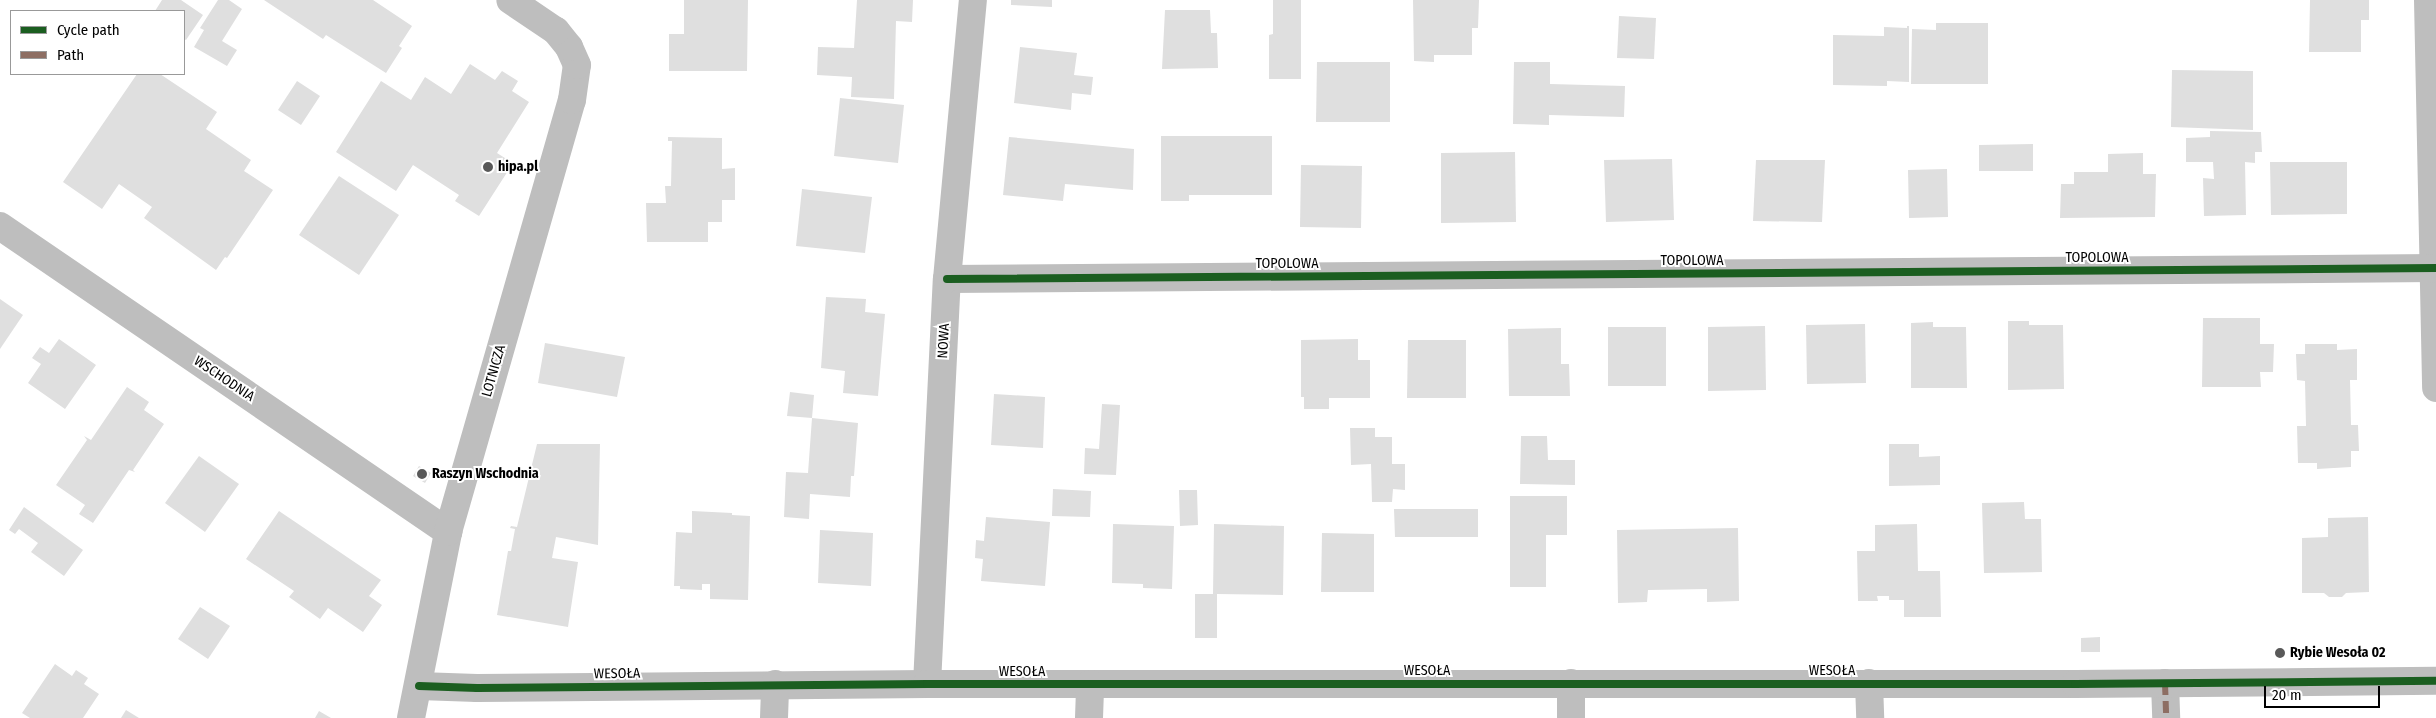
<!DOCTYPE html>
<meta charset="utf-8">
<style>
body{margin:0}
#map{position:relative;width:2436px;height:718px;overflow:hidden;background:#fff;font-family:"Fira Sans Condensed",sans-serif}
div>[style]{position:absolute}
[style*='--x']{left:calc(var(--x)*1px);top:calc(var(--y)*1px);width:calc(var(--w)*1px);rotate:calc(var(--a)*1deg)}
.building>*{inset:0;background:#dfdfdf}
.street>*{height:28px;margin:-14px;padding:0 14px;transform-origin:14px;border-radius:14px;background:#bebebe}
.quiet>*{height:6px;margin-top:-3px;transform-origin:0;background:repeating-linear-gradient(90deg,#8d6e63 0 12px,transparent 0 18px)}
.cycleway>*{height:8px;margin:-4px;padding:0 4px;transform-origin:4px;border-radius:4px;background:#1b5e20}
.dots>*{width:14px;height:14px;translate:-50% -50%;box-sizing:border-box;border:2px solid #fff;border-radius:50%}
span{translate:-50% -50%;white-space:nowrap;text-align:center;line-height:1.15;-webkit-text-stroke:4px #fff;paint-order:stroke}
.poi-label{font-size:14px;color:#000;font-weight:700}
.left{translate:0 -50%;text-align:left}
.street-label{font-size:14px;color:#000}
.legend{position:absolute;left:10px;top:10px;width:175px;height:65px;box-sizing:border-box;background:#fff;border:1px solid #999;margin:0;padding:6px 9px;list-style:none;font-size:15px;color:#000}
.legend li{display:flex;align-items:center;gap:10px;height:25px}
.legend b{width:25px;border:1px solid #999}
.scale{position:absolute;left:2264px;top:686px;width:116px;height:22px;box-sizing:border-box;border:2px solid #000;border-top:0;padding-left:6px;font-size:15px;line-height:18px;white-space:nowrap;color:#000;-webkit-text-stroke:4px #fff;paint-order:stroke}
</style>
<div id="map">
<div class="building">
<div style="clip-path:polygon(162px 0,181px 0,203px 15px,186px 40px,184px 39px,184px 11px,155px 11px)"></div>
<div style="clip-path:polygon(218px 0,229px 0,242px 9px,222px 41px,237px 50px,227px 66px,194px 47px,204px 30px,200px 28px)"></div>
<div style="clip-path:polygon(264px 0,373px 0,412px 26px,399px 46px,402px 48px,386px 73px,326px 35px,323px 39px)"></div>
<div style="clip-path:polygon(684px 0,748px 0,747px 71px,669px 71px,669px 34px,684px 34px)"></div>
<div style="clip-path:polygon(857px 0,913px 0,912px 22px,896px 21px,894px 99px,851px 97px,852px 77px,817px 75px,818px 47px,854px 48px)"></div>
<div style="clip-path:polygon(1011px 0,1052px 0,1052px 7px,1011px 5px)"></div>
<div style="clip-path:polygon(1273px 0,1301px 0,1301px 79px,1269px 79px,1269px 35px,1273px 34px)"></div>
<div style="clip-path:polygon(1413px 0,1479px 0,1478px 28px,1472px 28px,1472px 55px,1434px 55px,1434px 62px,1414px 61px)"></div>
<div style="clip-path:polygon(2310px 0,2369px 0,2369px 20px,2361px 20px,2361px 52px,2309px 52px)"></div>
<div style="clip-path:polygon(1165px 10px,1210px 10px,1211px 33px,1217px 33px,1218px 68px,1162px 69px)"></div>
<div style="clip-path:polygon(1619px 16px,1656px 18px,1654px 59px,1617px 58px)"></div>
<div style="clip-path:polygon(1936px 23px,1988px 23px,1988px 84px,1911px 84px,1912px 29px,1936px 30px)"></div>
<div style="clip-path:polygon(1907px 26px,1909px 26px,1909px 82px,1887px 81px,1887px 86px,1833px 85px,1833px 35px,1884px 36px,1884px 27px,1907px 28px)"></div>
<div style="clip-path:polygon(1020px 47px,1077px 53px,1074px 75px,1093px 77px,1091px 95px,1072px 93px,1071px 110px,1014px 103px)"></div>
<div style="clip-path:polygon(1317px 62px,1390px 62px,1390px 122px,1316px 122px)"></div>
<div style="clip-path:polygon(1514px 62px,1550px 62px,1550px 84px,1625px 86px,1624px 117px,1549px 115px,1549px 125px,1513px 124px)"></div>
<div style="clip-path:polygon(470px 64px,495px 80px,502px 71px,518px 81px,512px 91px,529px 102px,497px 153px,513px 163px,479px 216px,455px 201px,459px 195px,413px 165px,396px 191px,336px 152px,381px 81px,411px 100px,425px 77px,451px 94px)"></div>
<div style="clip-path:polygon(2172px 70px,2253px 71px,2253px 130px,2171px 127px)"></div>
<div style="clip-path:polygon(137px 74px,160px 74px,217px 112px,206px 129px,251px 160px,244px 171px,273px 190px,227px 258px,225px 257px,216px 270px,144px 218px,152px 207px,119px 184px,102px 209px,63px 182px)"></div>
<div style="clip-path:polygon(297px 81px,320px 96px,301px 125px,278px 110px)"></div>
<div style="clip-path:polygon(840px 98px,904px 105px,898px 163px,834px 156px)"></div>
<div style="clip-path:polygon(2210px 131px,2261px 132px,2262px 152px,2255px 152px,2255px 163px,2245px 162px,2246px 215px,2204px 216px,2203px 178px,2214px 179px,2213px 162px,2186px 162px,2186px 138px,2210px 137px)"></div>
<div style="clip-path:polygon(1161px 136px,1272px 136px,1272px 195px,1189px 195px,1189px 201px,1161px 201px)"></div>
<div style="clip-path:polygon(668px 137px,722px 138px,722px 169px,735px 168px,735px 200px,722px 200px,722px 222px,708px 222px,708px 242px,647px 242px,646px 203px,666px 203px,665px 186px,671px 186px,672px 141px,668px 141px)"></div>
<div style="clip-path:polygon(1009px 137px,1134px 149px,1133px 190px,1065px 184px,1063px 201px,1003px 195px)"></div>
<div style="clip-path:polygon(2033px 144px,2033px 171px,1979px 171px,1979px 145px)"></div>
<div style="clip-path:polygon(1515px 152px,1516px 222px,1441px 223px,1441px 153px)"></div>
<div style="clip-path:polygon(2143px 153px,2143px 174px,2156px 174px,2155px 217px,2060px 218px,2061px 184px,2074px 184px,2074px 172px,2108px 172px,2108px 154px)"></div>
<div style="clip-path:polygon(1672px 159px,1674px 220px,1606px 222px,1604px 160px)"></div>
<div style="clip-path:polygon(1756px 160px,1825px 160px,1822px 222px,1753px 221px)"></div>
<div style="clip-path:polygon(2270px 162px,2347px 162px,2347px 214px,2271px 215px)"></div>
<div style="clip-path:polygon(1301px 165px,1362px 166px,1361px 228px,1300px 227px)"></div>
<div style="clip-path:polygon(1947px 169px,1948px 217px,1909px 218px,1908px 170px)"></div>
<div style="clip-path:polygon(339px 176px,399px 215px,359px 275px,299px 235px)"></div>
<div style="clip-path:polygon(802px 189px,872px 197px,865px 253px,796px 246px)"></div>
<div style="clip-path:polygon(826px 297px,866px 299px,865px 312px,885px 314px,878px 396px,843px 393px,845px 371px,821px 368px)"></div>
<div style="clip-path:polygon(0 299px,23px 315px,0 349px)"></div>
<div style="clip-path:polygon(2203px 318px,2260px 318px,2260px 344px,2274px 344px,2273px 372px,2260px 372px,2261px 387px,2202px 387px)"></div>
<div style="clip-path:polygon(2008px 321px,2029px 321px,2029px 325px,2063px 325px,2064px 389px,2008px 390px)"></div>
<div style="clip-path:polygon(1933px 322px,1933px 327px,1966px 327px,1967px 388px,1911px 388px,1911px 323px)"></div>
<div style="clip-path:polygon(1865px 324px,1866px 383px,1807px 384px,1806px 325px)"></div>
<div style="clip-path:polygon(1765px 326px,1766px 390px,1708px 391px,1708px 327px)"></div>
<div style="clip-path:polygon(1608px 327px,1666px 327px,1666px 386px,1608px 386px)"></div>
<div style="clip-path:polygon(1561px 328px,1561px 364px,1569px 364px,1570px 396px,1509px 396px,1508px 329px)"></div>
<div style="clip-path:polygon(59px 339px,96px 365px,65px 409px,28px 383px,41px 364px,32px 358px,40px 347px,49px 353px)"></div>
<div style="clip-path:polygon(1358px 339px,1358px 360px,1370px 360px,1370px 398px,1329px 398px,1329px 409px,1304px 409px,1304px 397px,1301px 397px,1301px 340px)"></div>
<div style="clip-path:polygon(1408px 340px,1466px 340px,1466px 398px,1407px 398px)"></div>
<div style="clip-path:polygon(545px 343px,625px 357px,617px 397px,538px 383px)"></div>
<div style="clip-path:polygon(2305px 344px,2337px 344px,2337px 350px,2357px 349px,2357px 380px,2350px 380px,2351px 425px,2358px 425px,2359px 451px,2351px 451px,2351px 467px,2317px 469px,2317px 463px,2298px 463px,2297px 426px,2306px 426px,2305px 381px,2297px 380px,2296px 354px,2305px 354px)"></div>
<div style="clip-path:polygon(127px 387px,149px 402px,144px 410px,164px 424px,133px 470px,135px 472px,129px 470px,93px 523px,79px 514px,85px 505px,56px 485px,87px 440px,84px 436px,91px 440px)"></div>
<div style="clip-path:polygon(790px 392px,814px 395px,812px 418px,858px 423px,854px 476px,851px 476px,850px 497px,810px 494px,809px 519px,784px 517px,786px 472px,808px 473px,812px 418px,787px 416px)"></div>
<div style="clip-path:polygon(994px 394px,1045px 397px,1043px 448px,991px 445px)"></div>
<div style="clip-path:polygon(1102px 404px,1120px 405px,1116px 475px,1084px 474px,1085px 448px,1099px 449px)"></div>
<div style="clip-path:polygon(1350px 428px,1375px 428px,1375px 437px,1392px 437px,1392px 464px,1405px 464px,1405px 490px,1393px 489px,1392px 502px,1372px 502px,1371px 464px,1351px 465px)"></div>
<div style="clip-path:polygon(1521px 436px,1547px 436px,1548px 460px,1575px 460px,1575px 485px,1520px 484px)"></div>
<div style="clip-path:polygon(537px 444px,600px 444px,598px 545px,556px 537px,552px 558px,578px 562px,568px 627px,497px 615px,508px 551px,511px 551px,515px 529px,510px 528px,511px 526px,517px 527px)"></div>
<div style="clip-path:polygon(1889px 444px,1919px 444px,1919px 457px,1940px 456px,1940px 485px,1889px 486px)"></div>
<div style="clip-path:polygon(199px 456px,239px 484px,205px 532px,165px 503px)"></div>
<div style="clip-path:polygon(419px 466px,431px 473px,425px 483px,413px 476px)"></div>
<div style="clip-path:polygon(1053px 489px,1091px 491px,1090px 517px,1052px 516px)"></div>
<div style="clip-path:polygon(1179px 490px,1197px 490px,1198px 525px,1180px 526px)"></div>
<div style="clip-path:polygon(1510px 496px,1567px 496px,1567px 535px,1546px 535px,1546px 587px,1510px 587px)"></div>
<div style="clip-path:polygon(2024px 502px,2025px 519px,2041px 519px,2042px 572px,1984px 573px,1982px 503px)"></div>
<div style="clip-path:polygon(24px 507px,83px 550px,64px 576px,31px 552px,38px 543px,19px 529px,15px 534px,9px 530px)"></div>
<div style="clip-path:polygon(1394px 509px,1478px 509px,1478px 537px,1395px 537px)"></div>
<div style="clip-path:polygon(279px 511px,381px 580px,369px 596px,382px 605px,363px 632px,328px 608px,320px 619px,289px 597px,294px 591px,246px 559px)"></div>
<div style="clip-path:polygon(692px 511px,732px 513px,732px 515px,750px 516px,748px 600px,710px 599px,710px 584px,702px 584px,702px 590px,680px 589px,680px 586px,674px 586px,676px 532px,692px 533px)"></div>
<div style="clip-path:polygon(986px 517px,1050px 522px,1045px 586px,981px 581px,983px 559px,975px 558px,976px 540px,984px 541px)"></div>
<div style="clip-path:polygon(2368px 517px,2369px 592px,2346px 593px,2342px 597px,2329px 597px,2324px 593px,2302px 593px,2302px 538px,2328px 537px,2328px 518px)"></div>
<div style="clip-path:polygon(1113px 524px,1174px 526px,1172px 589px,1143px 588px,1143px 584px,1112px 583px)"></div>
<div style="clip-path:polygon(1214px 524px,1284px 526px,1283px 595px,1217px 594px,1217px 638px,1195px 638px,1195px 594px,1213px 594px)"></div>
<div style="clip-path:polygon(1917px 524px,1918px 571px,1940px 571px,1941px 617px,1904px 617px,1904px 600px,1889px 600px,1889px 596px,1877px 596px,1878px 601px,1858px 601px,1857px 551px,1875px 551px,1875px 525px)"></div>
<div style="clip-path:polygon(1738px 528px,1739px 601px,1707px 602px,1707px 589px,1648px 590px,1647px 602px,1618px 603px,1617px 530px)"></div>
<div style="clip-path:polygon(820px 530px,873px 533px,871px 586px,818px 583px)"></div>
<div style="clip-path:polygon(1322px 533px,1374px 534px,1374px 592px,1321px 592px)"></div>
<div style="clip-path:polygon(200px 607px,230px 626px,208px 659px,178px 639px)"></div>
<div style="clip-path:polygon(2100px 637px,2100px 652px,2081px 652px,2081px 638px)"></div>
<div style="clip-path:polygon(55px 664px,72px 676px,76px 670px,88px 678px,84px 684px,99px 694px,83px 718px,30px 718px,22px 713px)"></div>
<div style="clip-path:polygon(126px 710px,139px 718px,121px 718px)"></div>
<div style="clip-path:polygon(319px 711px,331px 718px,315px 718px)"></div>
</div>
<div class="street">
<div style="--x:2428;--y:0;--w:388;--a:88.8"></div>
<div style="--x:0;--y:226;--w:543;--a:34.33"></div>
<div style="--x:947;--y:279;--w:1489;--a:-0.42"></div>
<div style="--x:1571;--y:683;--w:35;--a:90"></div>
<div style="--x:1869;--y:683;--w:35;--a:88"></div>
<div style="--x:2165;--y:683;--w:35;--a:88"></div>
<div style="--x:927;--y:684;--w:405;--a:-87.2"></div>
<div style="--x:947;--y:279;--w:280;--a:-84.7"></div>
<div style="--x:419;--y:686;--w:58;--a:2"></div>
<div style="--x:477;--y:688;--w:450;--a:-0.5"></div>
<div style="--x:927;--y:684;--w:1148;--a:0"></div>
<div style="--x:2075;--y:684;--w:361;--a:-0.5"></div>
<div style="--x:411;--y:718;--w:190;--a:-78.7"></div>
<div style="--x:448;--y:532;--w:449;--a:-74"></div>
<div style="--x:572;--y:100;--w:35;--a:-82"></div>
<div style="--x:577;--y:65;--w:20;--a:-114"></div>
<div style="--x:569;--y:47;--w:21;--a:-129"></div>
<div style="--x:556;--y:31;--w:55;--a:-146"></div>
<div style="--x:774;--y:718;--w:34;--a:-88"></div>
<div style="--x:1089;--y:718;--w:34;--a:-88"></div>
</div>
<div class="quiet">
<div style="--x:2165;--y:683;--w:35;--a:88"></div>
</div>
<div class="cycleway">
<div style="--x:947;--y:279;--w:1489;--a:-0.42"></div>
<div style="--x:419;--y:686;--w:58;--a:2"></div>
<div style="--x:477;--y:688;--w:450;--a:-0.5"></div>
<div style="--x:927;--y:684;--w:1148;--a:0"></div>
<div style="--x:2075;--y:684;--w:361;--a:-0.5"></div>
</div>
<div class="dots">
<div style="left:488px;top:167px;background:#595959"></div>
<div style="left:422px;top:474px;background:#595959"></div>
<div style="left:2280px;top:653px;background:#595959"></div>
</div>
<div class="poi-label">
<span class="left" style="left:498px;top:167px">hipa.pl</span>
<span class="left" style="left:432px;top:474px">Raszyn Wschodnia</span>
<span class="left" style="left:2290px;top:653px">Rybie Wesoła 02</span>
</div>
<div class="street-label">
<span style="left:2097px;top:258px">TOPOLOWA</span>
<span style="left:1692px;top:261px">TOPOLOWA</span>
<span style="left:1287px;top:264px">TOPOLOWA</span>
<span style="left:944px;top:341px;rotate:-87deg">NOWA</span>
<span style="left:494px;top:371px;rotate:-74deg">LOTNICZA</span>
<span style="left:224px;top:379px;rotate:34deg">WSCHODNIA</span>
<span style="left:1427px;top:671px">WESOŁA</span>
<span style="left:1832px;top:671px">WESOŁA</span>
<span style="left:1022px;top:672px">WESOŁA</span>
<span style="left:617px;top:674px;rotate:-1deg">WESOŁA</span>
</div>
<ul class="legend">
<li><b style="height:6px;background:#1b5e20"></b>Cycle path</li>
<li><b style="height:6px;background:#8d6e63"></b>Path</li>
</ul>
<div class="scale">20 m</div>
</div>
